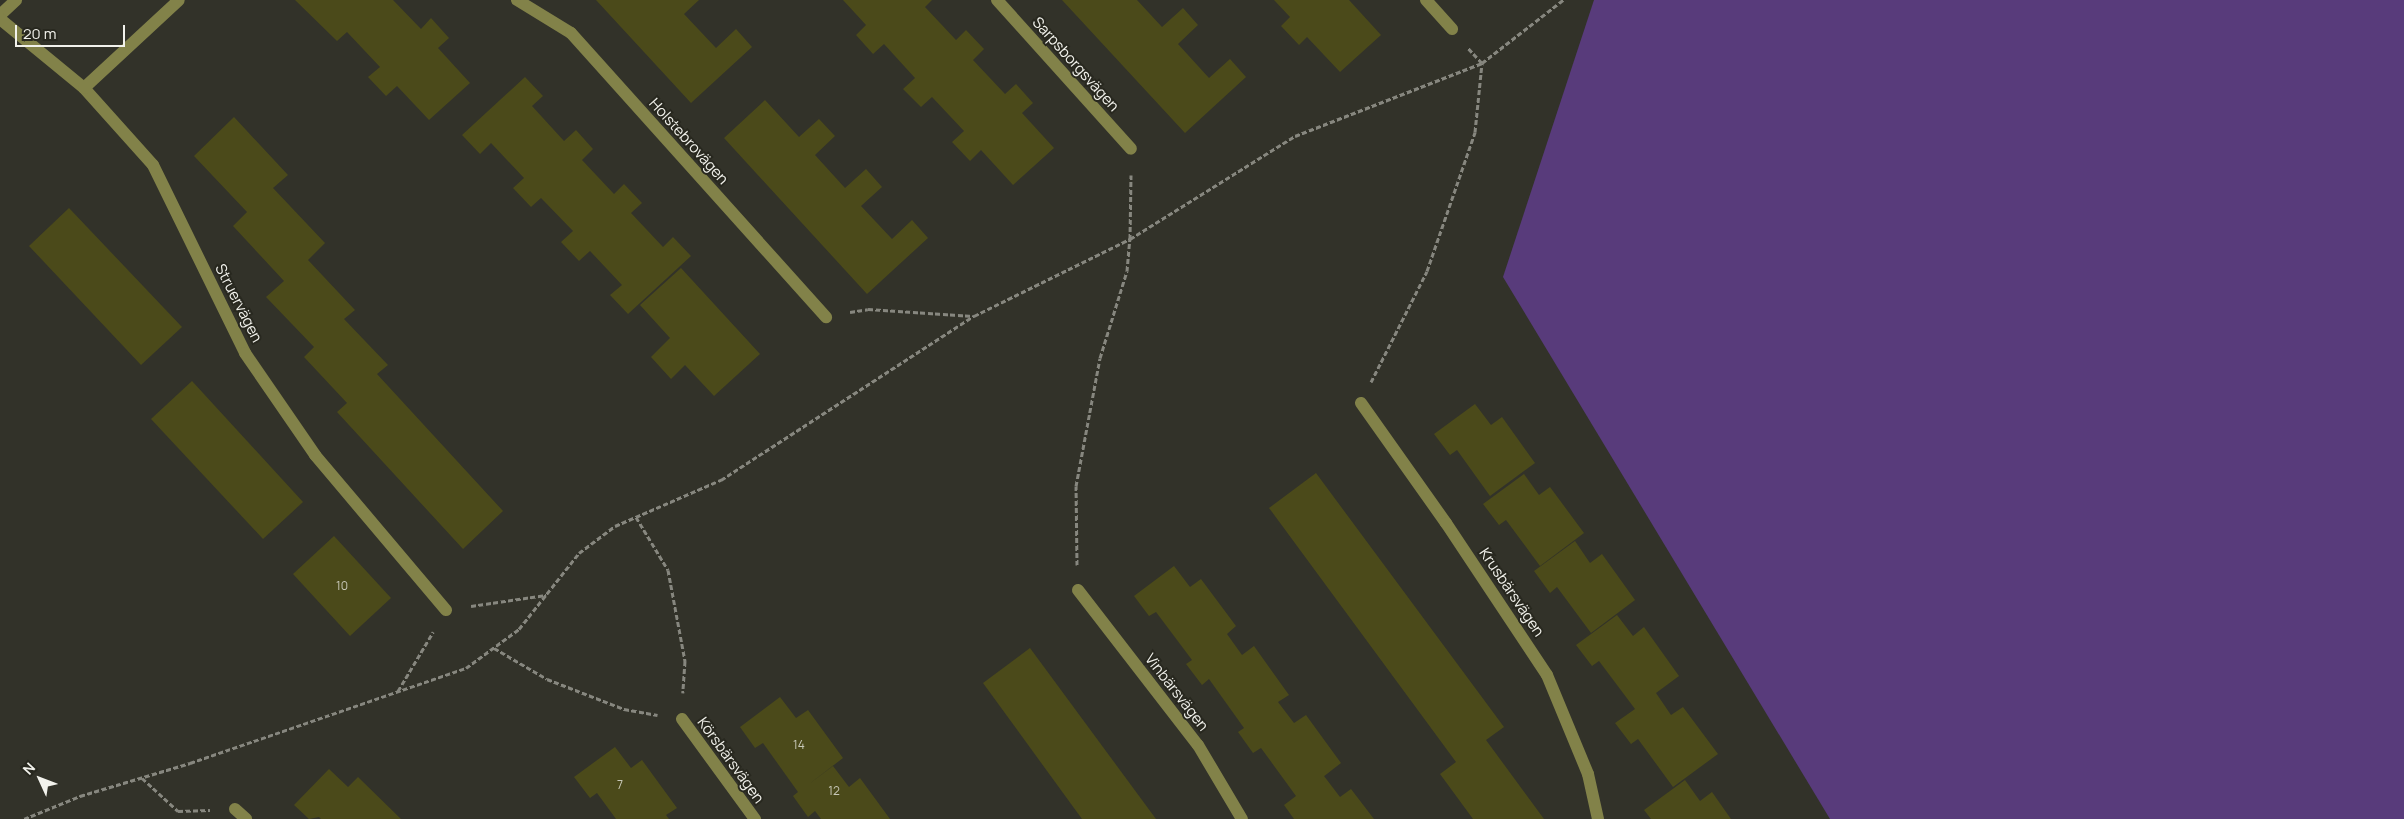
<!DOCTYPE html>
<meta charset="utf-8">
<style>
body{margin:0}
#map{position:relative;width:2404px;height:819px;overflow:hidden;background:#323229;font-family:Manrope,sans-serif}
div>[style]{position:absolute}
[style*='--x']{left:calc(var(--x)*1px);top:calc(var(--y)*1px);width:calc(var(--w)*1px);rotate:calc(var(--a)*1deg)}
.green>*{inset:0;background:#583b7b}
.building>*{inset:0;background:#4b4a1a}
.path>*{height:3px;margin-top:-1.5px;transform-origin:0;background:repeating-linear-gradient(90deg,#87877f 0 5px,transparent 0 7.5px)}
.minor>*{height:12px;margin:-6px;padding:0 6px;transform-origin:6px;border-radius:6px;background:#828249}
span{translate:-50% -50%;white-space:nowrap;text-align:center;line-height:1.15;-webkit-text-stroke:4px #28281f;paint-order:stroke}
.number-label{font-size:12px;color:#c8c8b8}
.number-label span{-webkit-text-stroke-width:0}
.street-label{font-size:15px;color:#f2f2ec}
.north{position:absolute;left:15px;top:754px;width:50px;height:50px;-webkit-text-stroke:4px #28281f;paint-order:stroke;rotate:313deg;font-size:14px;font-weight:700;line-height:20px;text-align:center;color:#f2f2ec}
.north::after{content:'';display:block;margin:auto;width:18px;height:22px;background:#f2f2ec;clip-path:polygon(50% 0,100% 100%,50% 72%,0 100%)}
.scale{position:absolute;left:15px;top:25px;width:110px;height:22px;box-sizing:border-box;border:2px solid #f2f2ec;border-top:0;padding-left:6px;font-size:15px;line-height:18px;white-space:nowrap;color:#f2f2ec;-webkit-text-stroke:4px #28281f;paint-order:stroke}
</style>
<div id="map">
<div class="green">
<div style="clip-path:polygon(1594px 0,2404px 0,2404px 819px,1830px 819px,1503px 277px)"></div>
</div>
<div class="building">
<div style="clip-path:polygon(295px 0,393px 0,421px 29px,431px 18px,449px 38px,438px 48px,470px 83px,429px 120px,397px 86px,386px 96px,368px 77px,380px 67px,347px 32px,337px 41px)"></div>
<div style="clip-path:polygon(596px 0,699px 0,684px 14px,716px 48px,736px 29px,752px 47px,691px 103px)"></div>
<div style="clip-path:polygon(843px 0,932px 0,925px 7px,956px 40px,966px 30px,984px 49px,973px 60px,1005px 94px,1016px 84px,1033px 103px,1022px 113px,1054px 148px,1013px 185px,981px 150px,970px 161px,952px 142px,964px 131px,932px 97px,921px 107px,903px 89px,915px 78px,884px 44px,873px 54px,856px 35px,866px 25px)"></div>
<div style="clip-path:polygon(1062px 0,1137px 0,1162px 27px,1183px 8px,1198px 25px,1178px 44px,1209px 78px,1230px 59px,1246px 77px,1185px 133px)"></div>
<div style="clip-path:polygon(1274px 0,1349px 0,1381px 35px,1340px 72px,1307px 37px,1299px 45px,1281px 26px,1290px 17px)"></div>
<div style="clip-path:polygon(525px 77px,543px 96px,532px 106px,564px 141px,576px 130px,593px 149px,582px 160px,614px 194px,624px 184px,642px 203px,631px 213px,663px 247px,673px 237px,691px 256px,628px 314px,610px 295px,622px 285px,590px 251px,579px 261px,561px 242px,573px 231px,541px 198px,531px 207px,513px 188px,524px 178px,491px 143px,480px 154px,462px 135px)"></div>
<div style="clip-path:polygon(765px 100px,799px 137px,819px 119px,835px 136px,815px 155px,845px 188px,866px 169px,882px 187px,861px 206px,892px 239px,912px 220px,928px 238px,867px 294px,724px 138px)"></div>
<div style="clip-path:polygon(234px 117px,288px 175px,273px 188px,325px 243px,308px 260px,355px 310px,344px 319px,388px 365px,377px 374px,503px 511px,463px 549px,337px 412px,347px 403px,304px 357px,314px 347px,266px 297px,284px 281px,233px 226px,247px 212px,194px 156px)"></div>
<div style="clip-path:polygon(69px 208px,182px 327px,141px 365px,29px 246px)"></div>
<div style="clip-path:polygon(681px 268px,760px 354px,714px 396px,685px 365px,671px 379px,651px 357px,670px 338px,640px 305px)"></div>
<div style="clip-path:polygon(192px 381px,303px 502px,263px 539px,151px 419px)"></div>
<div style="clip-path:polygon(1475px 404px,1491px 425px,1502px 417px,1535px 463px,1490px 496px,1457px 450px,1450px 455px,1434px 434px)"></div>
<div style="clip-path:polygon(1316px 473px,1504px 727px,1486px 740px,1544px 819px,1473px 819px,1440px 774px,1456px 762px,1269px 508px)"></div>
<div style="clip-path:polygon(1524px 474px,1539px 495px,1550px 487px,1584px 533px,1540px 566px,1506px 520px,1499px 525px,1483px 504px)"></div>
<div style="clip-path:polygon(334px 536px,391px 598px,350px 636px,293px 574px)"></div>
<div style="clip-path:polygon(1575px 541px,1590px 563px,1602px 554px,1635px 600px,1591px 633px,1557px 587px,1550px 593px,1534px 571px)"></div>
<div style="clip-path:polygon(1174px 566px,1190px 587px,1201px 579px,1236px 626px,1227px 634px,1242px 655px,1254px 646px,1289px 695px,1278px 702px,1294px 723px,1306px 715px,1341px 763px,1314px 784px,1324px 776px,1340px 797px,1351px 789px,1374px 819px,1294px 819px,1284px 805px,1296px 796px,1261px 748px,1253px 753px,1238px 732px,1244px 728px,1209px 679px,1202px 685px,1186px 664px,1192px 660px,1156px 612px,1149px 616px,1134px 596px)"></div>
<div style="clip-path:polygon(1617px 615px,1633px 636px,1644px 627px,1679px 676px,1656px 693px,1671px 715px,1683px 707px,1718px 754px,1673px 787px,1638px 739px,1631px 744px,1615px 723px,1635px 709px,1599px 661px,1592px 666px,1576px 645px)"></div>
<div style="clip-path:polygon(1030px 648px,1156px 819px,1082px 819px,983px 683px)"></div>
<div style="clip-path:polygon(780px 697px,796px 718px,808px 710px,843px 758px,809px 784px,833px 766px,849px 787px,860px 778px,890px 819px,821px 819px,815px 811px,808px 817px,793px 796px,798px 792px,763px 743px,755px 748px,740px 727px)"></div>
<div style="clip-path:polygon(615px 747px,631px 768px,642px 760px,677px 808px,666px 815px,669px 819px,616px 819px,597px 793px,590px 798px,574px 777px)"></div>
<div style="clip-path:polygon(329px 769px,348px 787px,358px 777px,401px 819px,321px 819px,319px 817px,309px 819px,294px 805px)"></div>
<div style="clip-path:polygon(1685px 780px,1700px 801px,1712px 792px,1731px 819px,1651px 819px,1644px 810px)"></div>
</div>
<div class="path">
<div style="--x:850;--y:312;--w:18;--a:-9"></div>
<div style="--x:868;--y:309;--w:105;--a:3.8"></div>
<div style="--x:1371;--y:382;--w:124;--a:-63.2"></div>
<div style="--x:1427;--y:271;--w:147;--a:-70.9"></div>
<div style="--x:1475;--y:132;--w:69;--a:-84.2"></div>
<div style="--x:1482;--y:63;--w:21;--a:-133"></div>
<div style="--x:636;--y:517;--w:62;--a:58.9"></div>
<div style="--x:668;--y:570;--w:93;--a:79.4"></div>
<div style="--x:685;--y:661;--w:32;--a:94"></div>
<div style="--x:1077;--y:565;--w:79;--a:-90.7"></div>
<div style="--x:1076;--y:486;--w:130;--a:-79.4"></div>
<div style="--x:1100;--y:358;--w:91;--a:-72.8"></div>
<div style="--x:1127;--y:271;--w:32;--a:-85"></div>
<div style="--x:1130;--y:239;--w:64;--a:-89.1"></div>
<div style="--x:471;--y:606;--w:76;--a:-8.3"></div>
<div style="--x:494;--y:648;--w:61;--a:30.3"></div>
<div style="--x:547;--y:679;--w:83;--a:21.3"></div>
<div style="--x:624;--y:709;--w:34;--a:10"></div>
<div style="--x:398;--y:691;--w:69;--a:-59.3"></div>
<div style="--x:142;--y:778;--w:49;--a:42.5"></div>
<div style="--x:178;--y:811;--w:32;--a:-2"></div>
<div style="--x:24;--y:819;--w:61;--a:-22.3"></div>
<div style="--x:80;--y:796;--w:115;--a:-16.7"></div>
<div style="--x:190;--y:763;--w:292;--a:-19"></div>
<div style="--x:466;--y:668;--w:66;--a:-36.3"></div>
<div style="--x:519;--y:629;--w:97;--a:-51.7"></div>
<div style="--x:579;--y:553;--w:45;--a:-36.9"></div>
<div style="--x:615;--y:526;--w:116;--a:-23.5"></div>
<div style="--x:721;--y:480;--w:302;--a:-33"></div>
<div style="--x:974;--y:316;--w:174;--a:-26.3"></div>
<div style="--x:1130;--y:239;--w:195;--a:-32"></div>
<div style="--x:1295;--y:136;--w:201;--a:-21.3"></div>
<div style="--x:1482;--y:63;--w:103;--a:-37.9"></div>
</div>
<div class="minor">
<div style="--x:517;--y:0;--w:63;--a:31.4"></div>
<div style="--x:571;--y:33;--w:382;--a:48.1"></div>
<div style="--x:997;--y:0;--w:200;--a:48"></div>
<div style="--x:1426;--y:0;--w:39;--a:48"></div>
<div style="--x:0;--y:15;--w:22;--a:-43"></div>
<div style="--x:0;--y:19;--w:109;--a:39.4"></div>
<div style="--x:84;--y:88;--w:103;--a:48.1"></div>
<div style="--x:153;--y:165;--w:209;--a:63.9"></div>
<div style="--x:245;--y:353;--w:124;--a:55.5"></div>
<div style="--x:315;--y:455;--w:203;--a:49.8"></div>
<div style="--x:84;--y:88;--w:129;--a:-42.8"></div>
<div style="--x:1361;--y:403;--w:147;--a:54.7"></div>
<div style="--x:1446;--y:523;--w:182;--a:56.4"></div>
<div style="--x:1547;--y:675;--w:107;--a:67.5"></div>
<div style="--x:1588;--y:774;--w:46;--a:77.5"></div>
<div style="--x:1078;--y:590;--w:196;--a:52.3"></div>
<div style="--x:1198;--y:745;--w:86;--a:59.3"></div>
<div style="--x:682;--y:719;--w:124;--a:53.9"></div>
<div style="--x:235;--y:809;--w:15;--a:42"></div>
</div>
<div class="number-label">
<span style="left:342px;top:586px">10</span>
<span style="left:799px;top:745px">14</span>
<span style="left:620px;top:785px">7</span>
<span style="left:834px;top:791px">12</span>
</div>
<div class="street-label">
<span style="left:1076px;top:64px;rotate:48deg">Sarpsborgsvägen</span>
<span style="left:689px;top:141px;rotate:48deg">Holstebrovägen</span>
<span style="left:239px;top:303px;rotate:63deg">Struervägen</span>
<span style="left:1512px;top:592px;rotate:56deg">Krusbärsvägen</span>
<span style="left:1177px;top:692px;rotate:52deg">Vinbärsvägen</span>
<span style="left:731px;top:760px;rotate:54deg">Körsbärsvägen</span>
</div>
<div class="north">N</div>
<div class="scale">20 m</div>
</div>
